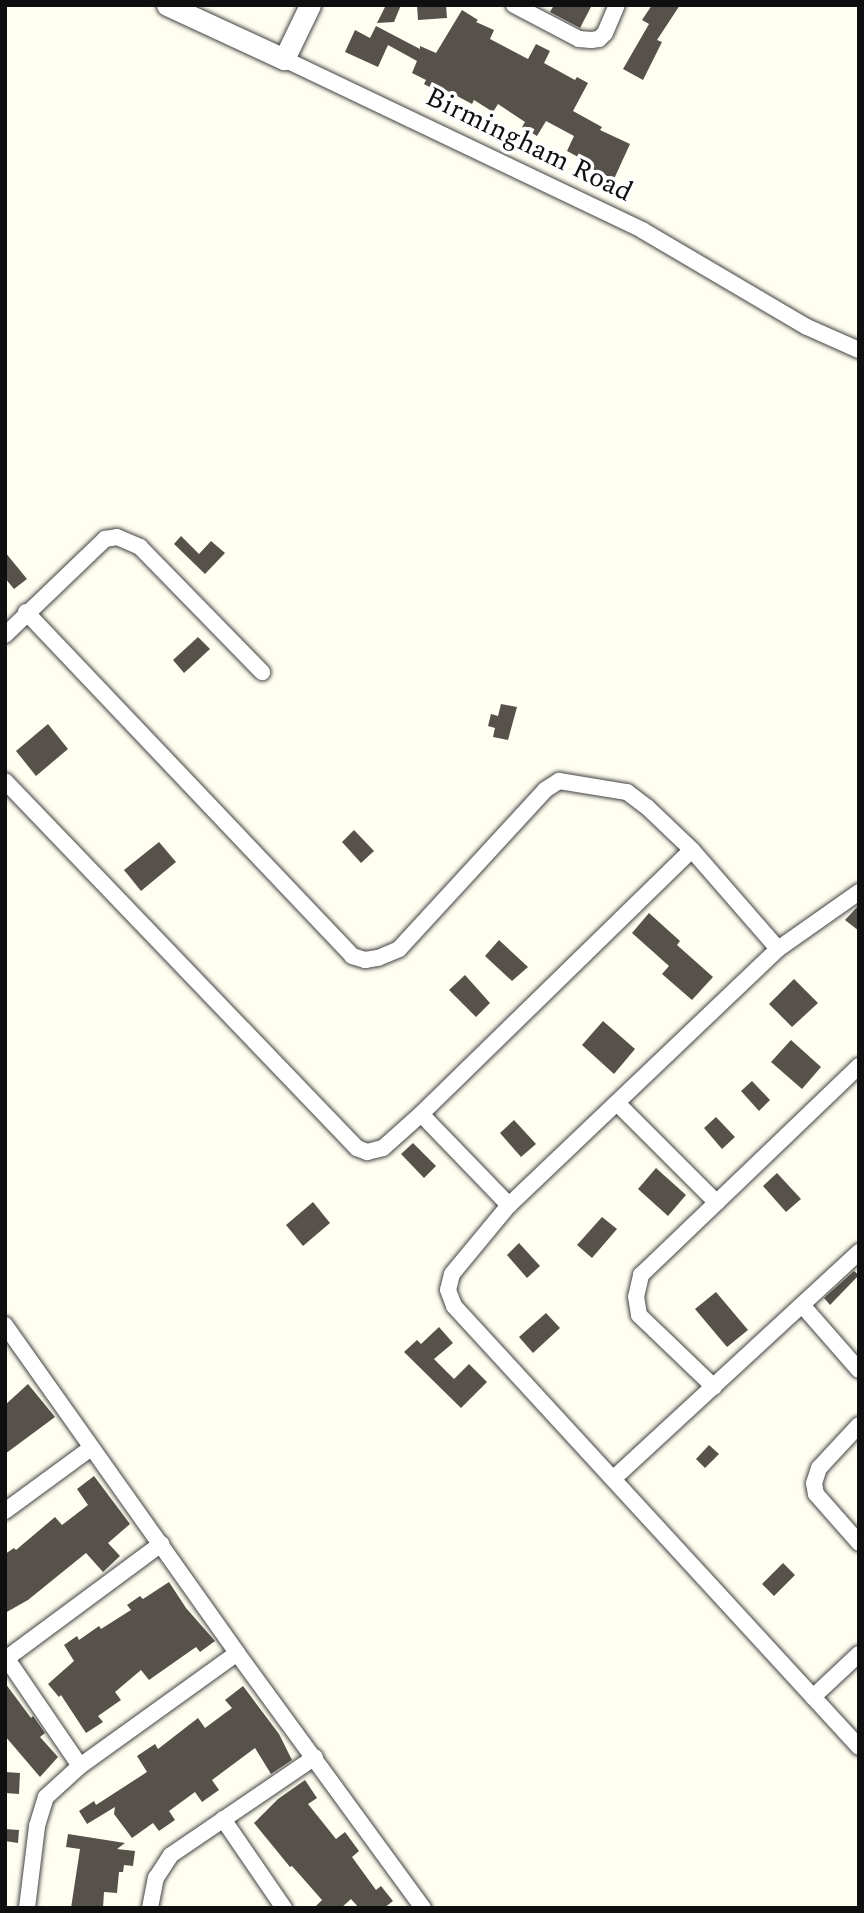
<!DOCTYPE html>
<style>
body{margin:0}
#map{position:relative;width:864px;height:1913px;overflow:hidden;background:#fffef0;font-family:Spectral,serif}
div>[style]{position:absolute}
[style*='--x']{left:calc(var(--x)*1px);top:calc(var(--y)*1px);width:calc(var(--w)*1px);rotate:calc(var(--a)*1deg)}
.building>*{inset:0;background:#57514b}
.roads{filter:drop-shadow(0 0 2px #424242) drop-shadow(0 0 2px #424242)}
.minor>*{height:16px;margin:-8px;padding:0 8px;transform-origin:8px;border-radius:8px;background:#fff}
.tertiary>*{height:21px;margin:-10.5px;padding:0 10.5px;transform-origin:10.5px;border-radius:10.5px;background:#fff}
span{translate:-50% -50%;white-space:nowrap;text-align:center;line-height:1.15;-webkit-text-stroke:7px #fff;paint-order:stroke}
.street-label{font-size:28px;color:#0f0f0f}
.frame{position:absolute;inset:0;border:7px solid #0f0f0f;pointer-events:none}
</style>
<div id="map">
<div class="building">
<div style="clip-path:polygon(386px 5px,401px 5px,394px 22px,377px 23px)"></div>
<div style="clip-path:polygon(417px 5px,446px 5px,447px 18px,418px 20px)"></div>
<div style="clip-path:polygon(554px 5px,592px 5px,580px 28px,550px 12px)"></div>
<div style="clip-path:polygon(652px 5px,680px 5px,657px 40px,662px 42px,643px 80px,623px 69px,649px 24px,642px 20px)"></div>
<div style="clip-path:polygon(462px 10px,478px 20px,476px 22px,494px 30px,490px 39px,528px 59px,536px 44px,550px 51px,544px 63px,575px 80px,577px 77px,588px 83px,573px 111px,602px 127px,600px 130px,630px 144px,614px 179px,590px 168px,591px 164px,567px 151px,574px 136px,546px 121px,537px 136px,522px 127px,525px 122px,498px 104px,493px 112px,474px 100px,472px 104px,442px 88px,440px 93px,424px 84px,426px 80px,412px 73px,417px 61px,388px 45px,378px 67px,345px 52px,355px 30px,370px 38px,376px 26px,420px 49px,420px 46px,436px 53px)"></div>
<div style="clip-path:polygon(181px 536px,199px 554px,211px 541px,225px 553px,205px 574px,174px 544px)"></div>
<div style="clip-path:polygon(5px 552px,27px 579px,14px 589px,5px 578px)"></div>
<div style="clip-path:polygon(198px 637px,210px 649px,184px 673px,173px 660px)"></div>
<div style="clip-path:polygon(501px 704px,517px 707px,508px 740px,493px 737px,495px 728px,488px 726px,491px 714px,498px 716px)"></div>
<div style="clip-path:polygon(48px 724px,68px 749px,36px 776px,16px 751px)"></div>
<div style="clip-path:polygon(354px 830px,374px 851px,361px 863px,342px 842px)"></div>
<div style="clip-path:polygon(159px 842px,176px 862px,141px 891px,124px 870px)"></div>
<div style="clip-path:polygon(859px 905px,859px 931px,845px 920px)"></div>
<div style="clip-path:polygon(649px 913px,680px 941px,677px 945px,713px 977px,692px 1000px,662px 974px,669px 966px,632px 933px)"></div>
<div style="clip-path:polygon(499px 940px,528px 967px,512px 981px,485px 956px)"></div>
<div style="clip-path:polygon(465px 975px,490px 1003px,476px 1017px,449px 990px)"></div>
<div style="clip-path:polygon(794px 979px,818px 1003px,792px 1027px,769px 1004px)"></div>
<div style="clip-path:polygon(603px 1021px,635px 1049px,614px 1074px,582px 1045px)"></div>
<div style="clip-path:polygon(791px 1040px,821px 1067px,802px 1089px,771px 1062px)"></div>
<div style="clip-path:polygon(752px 1081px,770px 1100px,759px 1111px,741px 1091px)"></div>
<div style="clip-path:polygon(716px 1117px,735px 1137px,722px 1149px,704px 1128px)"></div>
<div style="clip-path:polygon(514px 1120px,536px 1144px,521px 1157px,500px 1133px)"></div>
<div style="clip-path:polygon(413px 1143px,436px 1166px,424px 1178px,401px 1154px)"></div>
<div style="clip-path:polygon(656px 1168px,686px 1195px,668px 1216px,638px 1189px)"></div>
<div style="clip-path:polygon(777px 1173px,801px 1199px,786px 1212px,763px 1186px)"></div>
<div style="clip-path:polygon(313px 1202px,330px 1223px,303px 1246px,286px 1225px)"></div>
<div style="clip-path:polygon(602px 1217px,617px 1229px,592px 1258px,577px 1245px)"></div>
<div style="clip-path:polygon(519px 1243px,540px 1266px,527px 1278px,507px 1255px)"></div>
<div style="clip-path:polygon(854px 1271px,859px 1275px,830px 1305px,824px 1298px)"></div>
<div style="clip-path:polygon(716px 1292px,748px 1330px,727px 1347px,695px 1309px)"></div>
<div style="clip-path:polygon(546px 1313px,560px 1328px,533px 1353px,519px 1337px)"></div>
<div style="clip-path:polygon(439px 1327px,453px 1343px,434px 1359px,454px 1379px,469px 1364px,487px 1382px,461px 1408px,404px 1352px,417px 1340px,421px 1344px)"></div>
<div style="clip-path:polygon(28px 1384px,55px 1417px,5px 1454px,5px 1405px)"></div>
<div style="clip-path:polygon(709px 1445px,719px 1454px,705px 1468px,696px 1459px)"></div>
<div style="clip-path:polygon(94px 1476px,130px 1524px,108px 1543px,120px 1556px,103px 1572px,86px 1553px,28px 1600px,5px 1613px,5px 1554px,14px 1548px,16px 1550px,55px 1517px,62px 1525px,88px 1505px,77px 1489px)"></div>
<div style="clip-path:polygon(783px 1563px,795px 1575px,774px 1596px,762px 1584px)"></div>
<div style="clip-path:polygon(169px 1582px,186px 1608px,215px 1641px,200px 1652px,196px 1647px,149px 1680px,141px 1670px,115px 1692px,121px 1700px,98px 1716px,103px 1722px,86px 1733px,61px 1695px,59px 1697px,48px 1684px,74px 1661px,64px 1645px,77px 1636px,79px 1640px,99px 1626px,101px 1629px,131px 1610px,127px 1605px,140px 1596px,143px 1599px)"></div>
<div style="clip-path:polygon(5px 1683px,31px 1718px,33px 1716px,45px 1733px,40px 1737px,58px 1757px,40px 1777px,5px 1736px)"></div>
<div style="clip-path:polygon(243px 1686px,279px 1734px,292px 1760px,271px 1774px,255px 1748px,212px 1780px,219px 1790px,202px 1802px,195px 1792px,169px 1811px,175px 1820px,159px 1831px,153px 1823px,132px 1838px,114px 1814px,115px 1807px,87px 1824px,79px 1811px,94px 1801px,96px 1805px,147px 1772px,137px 1756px,155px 1744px,158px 1749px,198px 1718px,205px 1728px,232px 1708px,225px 1700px)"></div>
<div style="clip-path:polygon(5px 1772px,20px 1773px,19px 1794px,5px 1793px)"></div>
<div style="clip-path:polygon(305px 1780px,317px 1798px,308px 1804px,336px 1839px,345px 1832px,359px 1851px,352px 1857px,376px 1890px,381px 1886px,393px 1901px,384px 1908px,359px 1908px,351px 1899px,341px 1908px,314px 1908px,322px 1900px,292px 1866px,290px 1867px,254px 1823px,278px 1799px)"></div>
<div style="clip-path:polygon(5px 1829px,19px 1830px,18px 1843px,5px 1841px)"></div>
<div style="clip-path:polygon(68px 1834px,125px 1843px,117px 1849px,135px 1851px,133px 1866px,124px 1865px,123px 1872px,119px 1872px,117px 1893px,104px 1892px,103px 1908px,71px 1908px,80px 1849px,66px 1847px)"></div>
</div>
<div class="roads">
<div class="minor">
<div style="--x:514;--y:5;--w:73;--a:27.6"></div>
<div style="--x:579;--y:39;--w:12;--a:5"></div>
<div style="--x:591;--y:40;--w:8;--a:-7"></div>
<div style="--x:599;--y:39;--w:8;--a:-45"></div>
<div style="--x:605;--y:33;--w:30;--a:-67"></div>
<div style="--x:284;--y:59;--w:397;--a:25.5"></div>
<div style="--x:642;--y:230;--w:191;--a:30.5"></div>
<div style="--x:807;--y:327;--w:57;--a:23.9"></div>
<div style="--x:26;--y:612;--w:474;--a:46.5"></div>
<div style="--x:352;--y:956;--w:14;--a:17"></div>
<div style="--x:365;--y:960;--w:13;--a:-9"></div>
<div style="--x:378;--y:958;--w:23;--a:-23"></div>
<div style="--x:399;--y:949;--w:216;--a:-47.4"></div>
<div style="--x:545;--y:790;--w:17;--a:-33"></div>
<div style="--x:559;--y:781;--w:69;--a:9.2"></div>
<div style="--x:627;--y:792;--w:25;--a:37"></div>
<div style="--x:647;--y:807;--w:62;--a:43.7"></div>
<div style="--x:692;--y:850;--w:131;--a:49"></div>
<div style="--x:5;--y:635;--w:139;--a:-43.8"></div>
<div style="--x:105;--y:539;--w:12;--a:-9"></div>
<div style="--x:117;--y:537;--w:25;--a:23"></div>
<div style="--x:140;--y:547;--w:175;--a:45.7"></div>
<div style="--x:5;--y:781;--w:509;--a:46.2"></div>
<div style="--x:357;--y:1148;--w:11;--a:22"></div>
<div style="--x:367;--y:1152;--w:16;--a:-14"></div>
<div style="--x:383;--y:1148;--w:51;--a:-41.8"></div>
<div style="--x:421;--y:1114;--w:378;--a:-44.3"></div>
<div style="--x:859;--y:892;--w:99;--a:144.9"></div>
<div style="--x:778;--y:949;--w:371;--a:136.4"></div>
<div style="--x:509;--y:1205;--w:89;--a:129.6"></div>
<div style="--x:452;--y:1274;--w:16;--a:104"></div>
<div style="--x:448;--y:1290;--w:17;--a:69"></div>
<div style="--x:454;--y:1306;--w:599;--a:47.44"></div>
<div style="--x:617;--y:1103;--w:141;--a:45"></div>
<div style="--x:421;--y:1114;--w:127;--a:46"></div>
<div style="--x:802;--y:1305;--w:86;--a:48.8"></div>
<div style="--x:5;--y:1325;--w:402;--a:54.7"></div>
<div style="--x:237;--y:1653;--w:316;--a:53.9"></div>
<div style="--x:714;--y:1387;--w:104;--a:-136.2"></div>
<div style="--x:639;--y:1315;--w:18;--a:-99"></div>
<div style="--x:636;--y:1297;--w:23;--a:-77"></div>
<div style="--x:641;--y:1275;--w:302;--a:-43.8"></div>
<div style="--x:859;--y:1425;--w:59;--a:132.9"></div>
<div style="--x:819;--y:1468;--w:16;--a:108"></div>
<div style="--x:814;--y:1483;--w:11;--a:80"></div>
<div style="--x:816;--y:1494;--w:65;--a:48.7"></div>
<div style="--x:613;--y:1479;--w:335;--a:-42.7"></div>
<div style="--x:5;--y:1511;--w:107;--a:-36.2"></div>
<div style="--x:5;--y:1656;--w:133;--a:55.7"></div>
<div style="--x:7;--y:1658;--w:192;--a:-36.5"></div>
<div style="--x:813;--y:1697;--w:63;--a:-43.1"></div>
<div style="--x:223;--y:1819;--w:108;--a:55.6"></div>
<div style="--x:27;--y:1908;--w:83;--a:-83"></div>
<div style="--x:37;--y:1826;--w:30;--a:-73"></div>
<div style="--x:46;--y:1797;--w:46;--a:-42.4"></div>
<div style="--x:80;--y:1766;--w:193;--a:-35.7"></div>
<div style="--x:150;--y:1908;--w:31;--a:-79"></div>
<div style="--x:156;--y:1878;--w:27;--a:-57"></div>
<div style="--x:171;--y:1855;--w:174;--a:-34.2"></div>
</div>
<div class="tertiary">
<div style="--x:167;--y:5;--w:129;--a:24.8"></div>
<div style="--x:284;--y:59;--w:60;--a:-64.3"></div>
</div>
</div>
<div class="street-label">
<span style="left:529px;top:145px;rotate:26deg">Birmingham Road</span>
</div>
<div class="frame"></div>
</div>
